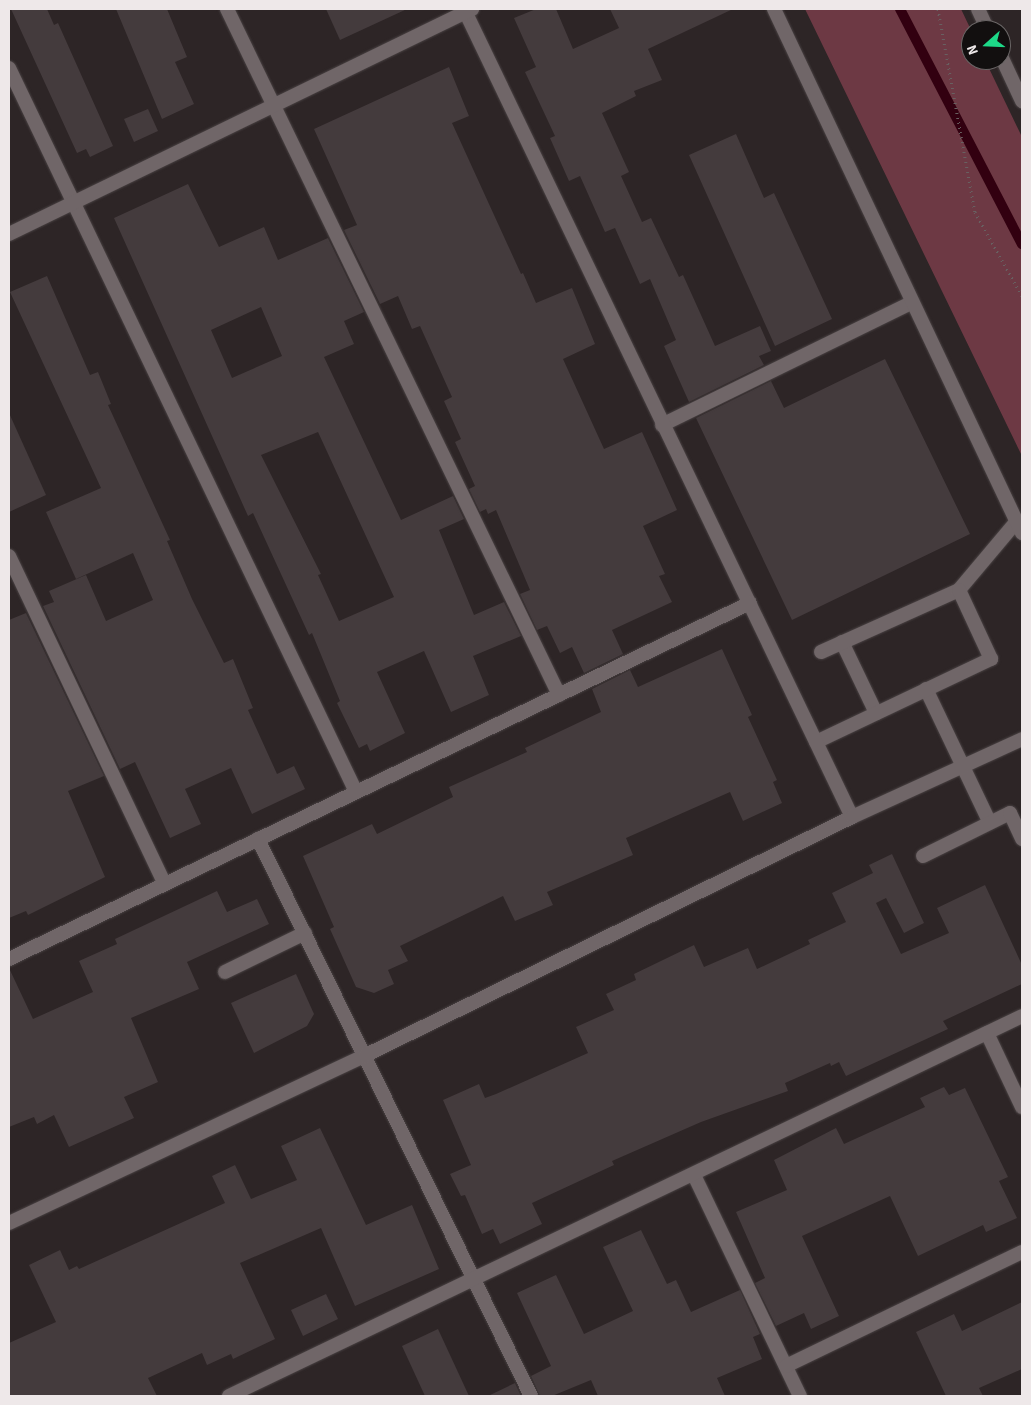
<!DOCTYPE html>
<style>
body{margin:0}
#map{position:relative;width:1031px;height:1405px;overflow:hidden;background:#2d2526;font-family:"Source Sans 3",sans-serif}
div>[style]{position:absolute}
[style*='--x']{left:calc(var(--x)*1px);top:calc(var(--y)*1px);width:calc(var(--w)*1px);rotate:calc(var(--a)*1deg)}
.green>*{inset:0;background:#6d3944}
.stream>*{height:10px;margin:-5px;padding:0 5px;transform-origin:5px;border-radius:5px;background:#320010}
.building>*{inset:0;background:#443b3d}
.path>*{height:3px;margin-top:-1.5px;transform-origin:0;background:repeating-linear-gradient(90deg,#686061 0 1px,transparent 0 5px)}
.roads{filter:drop-shadow(0 0 1px #494243) drop-shadow(0 0 1px #494243)}
.service>*{height:14px;margin:-7px;padding:0 7px;transform-origin:7px;border-radius:7px;background:#706668}
.minor>*{height:14px;margin:-7px;padding:0 7px;transform-origin:7px;border-radius:7px;background:#706668}
.tertiary>*{height:14px;margin:-7px;padding:0 7px;transform-origin:7px;border-radius:7px;background:#706668}
span{translate:-50% -50%;white-space:nowrap;text-align:center;line-height:1.15;-webkit-text-stroke:4px #120f0f;paint-order:stroke}
.frame{position:absolute;inset:0;border:10px solid #eee8e9;pointer-events:none}
.north{position:absolute;left:961px;top:20px;width:50px;height:50px;box-sizing:border-box;background:#120f0f;border:1px solid #6a6666;border-radius:50%;rotate:250deg;font-size:14px;font-weight:700;line-height:20px;text-align:center;color:#eee8e9}
.north::after{content:'';display:block;margin:auto;width:18px;height:22px;background:#1dd988;clip-path:polygon(50% 0,100% 100%,50% 72%,0 100%)}
</style>
<div id="map">
<div class="green">
<div style="clip-path:polygon(805px 9px,961px 9px,971px 30px,971px 60px,985px 60px,1022px 137px,1022px 456px)"></div>
</div>
<div class="stream">
<div style="--x:900;--y:9;--w:265;--a:62.6"></div>
</div>
<div class="building">
<div style="clip-path:polygon(11px 9px,47px 9px,54px 25px,58px 23px,113px 146px,90px 157px,86px 149px,77px 153px)"></div>
<div style="clip-path:polygon(116px 9px,167px 9px,187px 57px,175px 62px,194px 104px,162px 119px)"></div>
<div style="clip-path:polygon(326px 9px,407px 9px,340px 40px)"></div>
<div style="clip-path:polygon(536px 9px,556px 9px,573px 49px,619px 28px,610px 9px,733px 9px,648px 49px,662px 80px,634px 91px,636px 96px,602px 113px,629px 172px,621px 176px,642px 222px,651px 218px,679px 277px,683px 275px,715px 346px,760px 326px,771px 351px,759px 356px,764px 365px,689px 402px,664px 346px,676px 340px,650px 279px,640px 284px,615px 228px,605px 232px,580px 176px,569px 181px,550px 138px,555px 136px,525px 72px,536px 67px,514px 18px)"></div>
<div style="clip-path:polygon(449px 67px,469px 116px,452px 123px,521px 274px,523px 273px,536px 303px,572px 288px,595px 344px,563px 359px,604px 449px,642px 432px,677px 510px,643px 526px,665px 574px,659px 576px,672px 602px,612px 630px,623px 654px,584px 673px,572px 647px,560px 653px,547px 626px,537px 630px,520px 594px,530px 590px,496px 510px,488px 514px,486px 509px,480px 512px,469px 489px,475px 486px,455px 442px,461px 439px,444px 401px,452px 397px,420px 326px,412px 329px,398px 296px,380px 304px,344px 230px,357px 225px,314px 129px)"></div>
<div style="clip-path:polygon(148px 109px,158px 131px,134px 142px,124px 119px)"></div>
<div style="clip-path:polygon(736px 134px,764px 198px,774px 193px,832px 319px,775px 346px,689px 155px)"></div>
<div style="clip-path:polygon(evenodd,188px 184px,219px 247px,264px 227px,278px 260px,328px 238px,364px 312px,344px 321px,354px 344px,324px 357px,401px 520px,453px 496px,464px 519px,439px 530px,474px 615px,504px 602px,521px 636px,473px 656px,489px 695px,451px 712px,424px 651px,377px 672px,405px 733px,370px 751px,367px 744px,359px 748px,337px 703px,340px 701px,312px 633px,309px 635px,253px 513px,248px 516px,114px 218px,188px 184px,261px 307px,282px 356px,232px 378px,211px 330px,261px 307px,188px 184px,318px 432px,394px 597px,339px 621px,318px 575px,321px 574px,261px 455px,318px 432px)"></div>
<div style="clip-path:polygon(47px 276px,90px 375px,98px 372px,111px 404px,108px 405px,170px 540px,167px 541px,192px 599px,224px 663px,233px 659px,253px 708px,248px 710px,277px 774px,294px 766px,305px 789px,252px 814px,231px 768px,185px 789px,201px 824px,170px 838px,135px 762px,120px 769px,43px 606px,54px 602px,49px 591px,86px 575px,106px 621px,153px 600px,133px 553px,76px 579px,46px 512px,101px 488px,10px 292px)"></div>
<div style="clip-path:polygon(885px 359px,970px 534px,792px 620px,696px 418px,771px 381px,784px 408px)"></div>
<div style="clip-path:polygon(9px 413px,46px 495px,9px 512px)"></div>
<div style="clip-path:polygon(26px 613px,104px 776px,68px 791px,105px 877px,28px 915px,26px 911px,9px 918px,9px 620px)"></div>
<div style="clip-path:polygon(722px 649px,752px 715px,748px 717px,777px 780px,773px 782px,782px 803px,743px 821px,730px 792px,626px 838px,633px 855px,547px 892px,553px 905px,515px 921px,503px 896px,400px 946px,408px 961px,388px 970px,394px 984px,374px 993px,356px 987px,330px 929px,334px 927px,303px 856px,372px 824px,377px 834px,453px 797px,449px 787px,527px 752px,525px 748px,601px 712px,592px 689px,630px 670px,638px 687px)"></div>
<div style="clip-path:polygon(892px 854px,924px 923px,904px 933px,886px 898px,876px 903px,901px 954px,949px 933px,937px 908px,985px 885px,1022px 965px,1022px 984px,943px 1021px,948px 1029px,846px 1076px,839px 1062px,831px 1066px,830px 1063px,785px 1083px,788px 1091px,701px 1122px,612px 1161px,614px 1165px,532px 1203px,542px 1224px,500px 1244px,493px 1229px,482px 1234px,465px 1195px,461px 1196px,450px 1174px,471px 1165px,443px 1100px,479px 1084px,485px 1098px,496px 1094px,588px 1053px,576px 1027px,614px 1010px,606px 994px,636px 980px,634px 974px,694px 945px,704px 967px,748px 948px,757px 969px,810px 944px,808px 940px,846px 922px,832px 893px,873px 873px,869px 865px)"></div>
<div style="clip-path:polygon(217px 891px,227px 912px,257px 899px,269px 924px,187px 962px,199px 989px,131px 1018px,158px 1082px,124px 1097px,134px 1118px,69px 1147px,54px 1115px,37px 1124px,34px 1117px,9px 1127px,9px 968px,33px 1019px,93px 992px,79px 961px,117px 944px,115px 939px)"></div>
<div style="clip-path:polygon(296px 974px,314px 1014px,307px 1026px,254px 1053px,231px 1003px)"></div>
<div style="clip-path:polygon(944px 1087px,949px 1095px,965px 1088px,1008px 1177px,999px 1181px,1017px 1218px,986px 1232px,983px 1225px,918px 1256px,890px 1196px,802px 1236px,839px 1316px,811px 1329px,804px 1313px,776px 1326px,755px 1283px,765px 1278px,736px 1212px,787px 1190px,774px 1160px,836px 1128px,844px 1144px,925px 1107px,920px 1098px)"></div>
<div style="clip-path:polygon(320px 1128px,366px 1225px,412px 1205px,439px 1269px,355px 1306px,321px 1228px,240px 1263px,275px 1339px,233px 1359px,231px 1354px,207px 1365px,202px 1353px,148px 1378px,157px 1396px,9px 1396px,9px 1343px,56px 1322px,29px 1265px,60px 1250px,69px 1270px,77px 1266px,79px 1269px,225px 1203px,212px 1176px,235px 1165px,251px 1199px,297px 1180px,281px 1146px)"></div>
<div style="clip-path:polygon(641px 1230px,667px 1284px,676px 1280px,691px 1312px,740px 1290px,760px 1334px,753px 1337px,762px 1359px,717px 1378px,725px 1396px,598px 1396px,591px 1380px,552px 1396px,540px 1396px,531px 1376px,551px 1366px,517px 1293px,556px 1275px,584px 1334px,633px 1311px,603px 1247px)"></div>
<div style="clip-path:polygon(326px 1294px,338px 1319px,303px 1336px,291px 1310px)"></div>
<div style="clip-path:polygon(1022px 1302px,1022px 1369px,979px 1388px,983px 1396px,946px 1396px,916px 1332px,954px 1314px,962px 1331px)"></div>
<div style="clip-path:polygon(438px 1329px,469px 1396px,425px 1396px,402px 1346px)"></div>
<div style="clip-path:polygon(515px 1383px,521px 1396px,488px 1396px)"></div>
</div>
<div class="path">
<div style="--x:938;--y:9;--w:206;--a:79.7"></div>
<div style="--x:975;--y:212;--w:96;--a:60.8"></div>
</div>
<div class="roads">
<div class="service">
<div style="--x:662;--y:425;--w:277;--a:-26.1"></div>
<div style="--x:842;--y:642;--w:79;--a:64.4"></div>
<div style="--x:821;--y:652;--w:151;--a:-24.2"></div>
<div style="--x:959;--y:590;--w:90;--a:-50"></div>
<div style="--x:926;--y:689;--w:148;--a:64.5"></div>
<div style="--x:816;--y:742;--w:194;--a:-25.4"></div>
<div style="--x:991;--y:659;--w:76;--a:-114.9"></div>
<div style="--x:923;--y:856;--w:97;--a:-26.3"></div>
<div style="--x:1010;--y:813;--w:29;--a:65"></div>
<div style="--x:225;--y:972;--w:89;--a:-26"></div>
</div>
<div class="minor">
<div style="--x:227;--y:9;--w:762;--a:64.17"></div>
<div style="--x:464;--y:9;--w:896;--a:64.35"></div>
<div style="--x:978;--y:9;--w:23;--a:65"></div>
<div style="--x:1001;--y:56;--w:50;--a:65"></div>
<div style="--x:9;--y:68;--w:803;--a:64.39"></div>
<div style="--x:9;--y:234;--w:515;--a:-25.92"></div>
<div style="--x:9;--y:556;--w:363;--a:64.6"></div>
<div style="--x:258;--y:839;--w:620;--a:63.89"></div>
<div style="--x:9;--y:959;--w:822;--a:-25.66"></div>
<div style="--x:987;--y:1033;--w:82;--a:64.7"></div>
<div style="--x:694;--y:1175;--w:245;--a:64.4"></div>
<div style="--x:9;--y:1223;--w:395;--a:-25.2"></div>
<div style="--x:366;--y:1055;--w:541;--a:-26.09"></div>
<div style="--x:852;--y:817;--w:187;--a:-24.6"></div>
<div style="--x:786;--y:1366;--w:262;--a:-25.8"></div>
<div style="--x:229;--y:1396;--w:879;--a:-25.6"></div>
</div>
<div class="tertiary">
<div style="--x:774;--y:9;--w:580;--a:64.67"></div>
</div>
</div>
<div class="frame"></div>
<div class="north">N</div>
</div>
